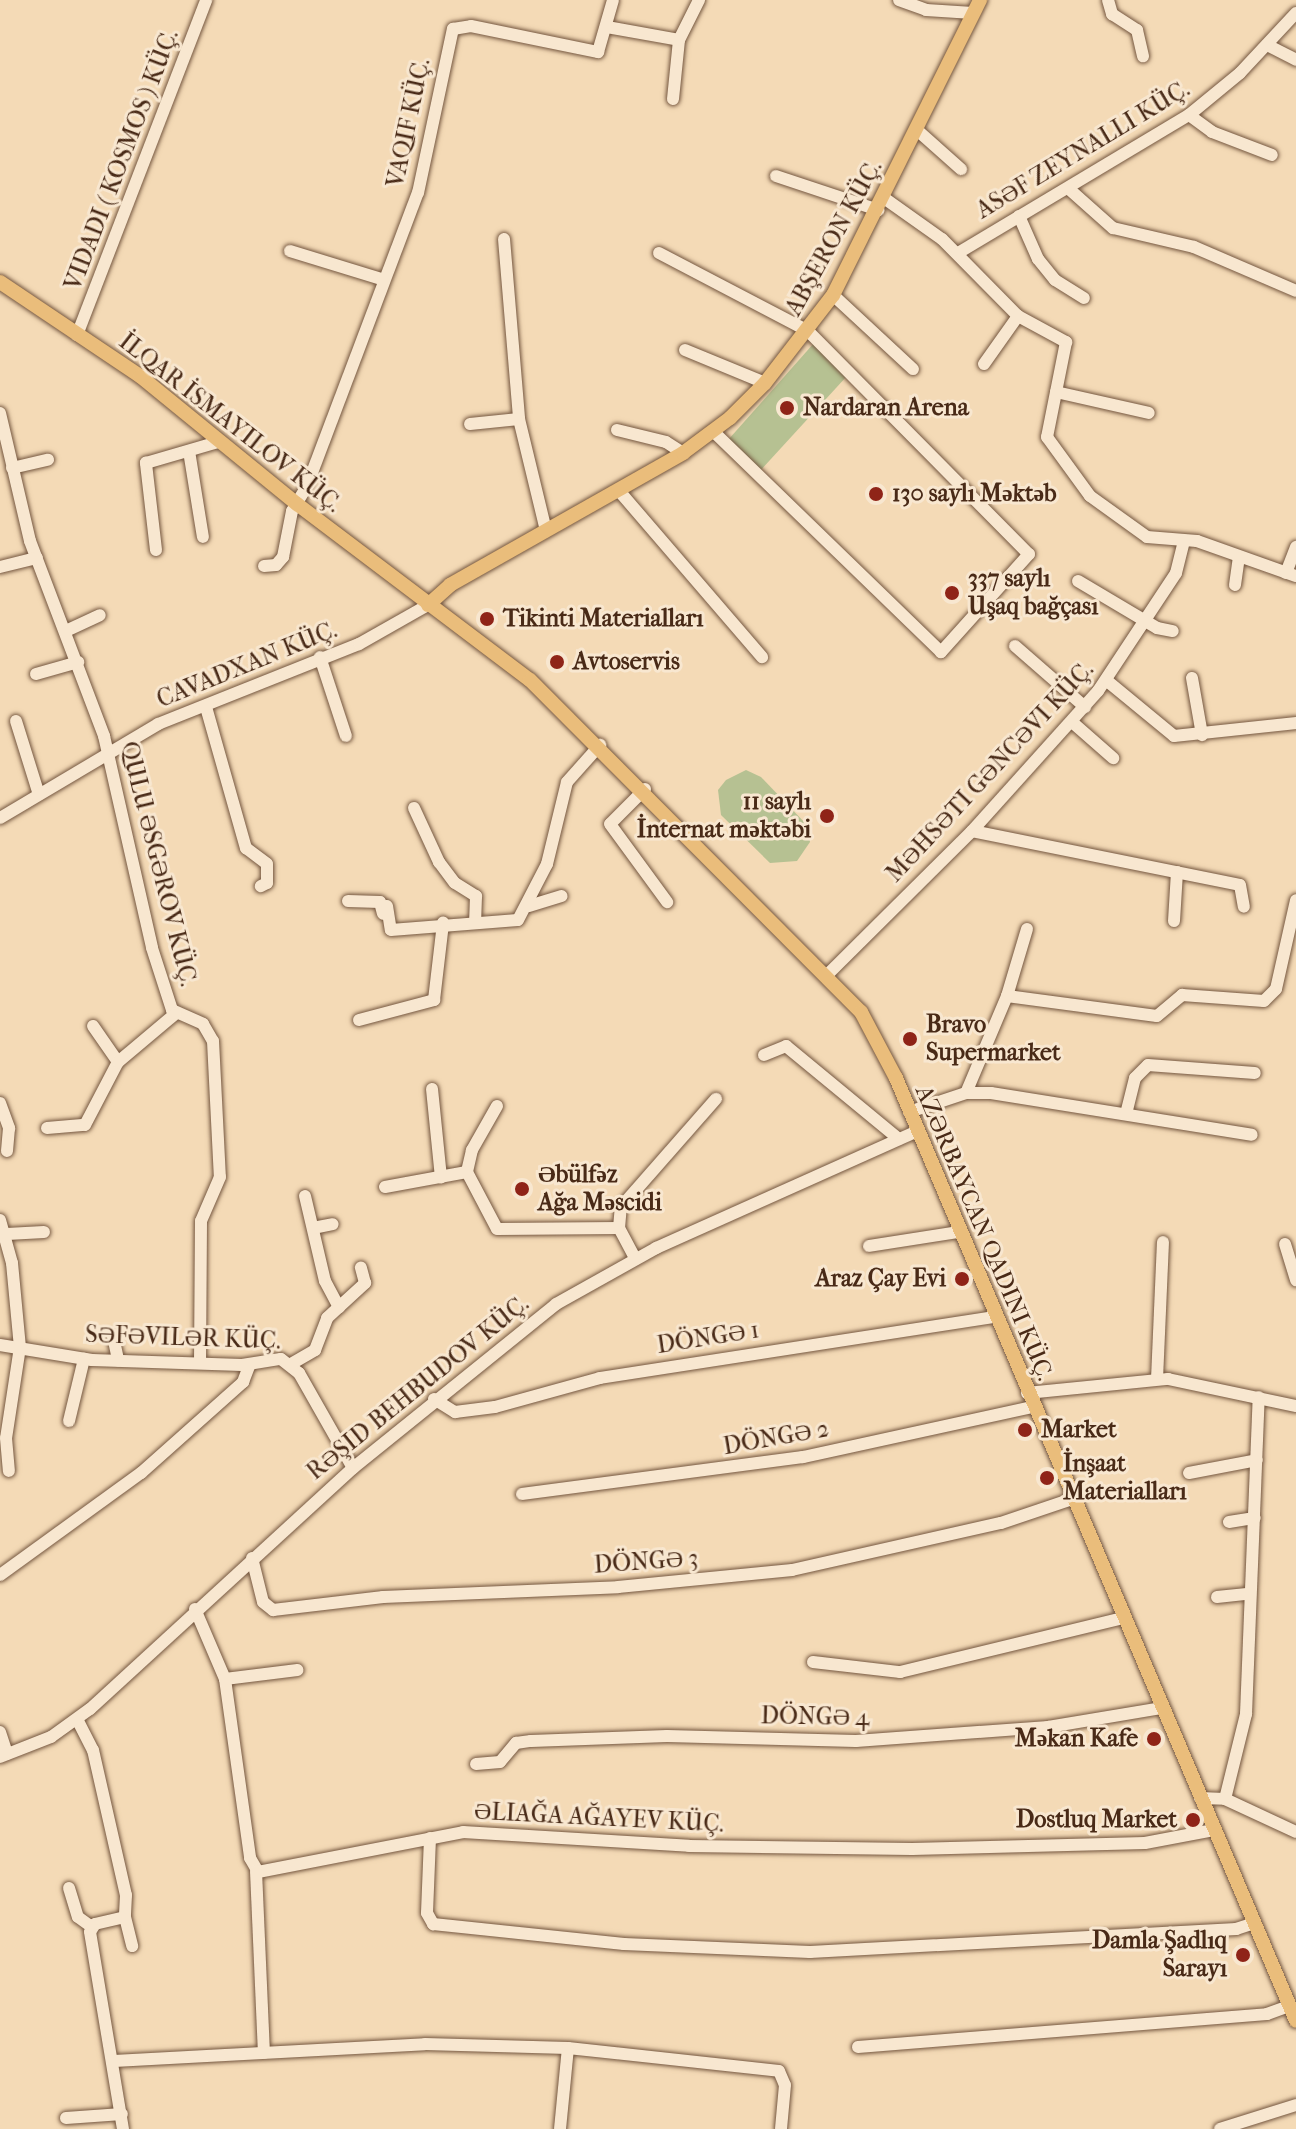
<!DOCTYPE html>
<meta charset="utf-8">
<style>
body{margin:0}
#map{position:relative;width:1296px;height:2129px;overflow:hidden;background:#f4dab6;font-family:"IM FELL French Canon",serif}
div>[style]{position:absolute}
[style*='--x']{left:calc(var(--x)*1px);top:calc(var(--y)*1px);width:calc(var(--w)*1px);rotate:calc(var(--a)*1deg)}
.green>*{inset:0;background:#b6c192}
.roads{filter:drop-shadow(0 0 2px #74563f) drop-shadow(0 0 2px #74563f)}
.minor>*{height:12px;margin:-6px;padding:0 6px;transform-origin:6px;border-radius:6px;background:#f8e7d0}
.major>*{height:14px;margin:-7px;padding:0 7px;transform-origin:7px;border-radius:7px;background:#eabd7b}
.dots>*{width:22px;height:22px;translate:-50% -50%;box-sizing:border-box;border:4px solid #f8e7d0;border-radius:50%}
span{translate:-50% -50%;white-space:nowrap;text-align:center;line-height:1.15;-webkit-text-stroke:6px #f8e7d0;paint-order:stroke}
.street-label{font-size:24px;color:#492a17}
.poi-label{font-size:24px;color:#492a17;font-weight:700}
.left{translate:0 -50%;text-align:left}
.right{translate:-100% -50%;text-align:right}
</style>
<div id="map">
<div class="green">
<div style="clip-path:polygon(814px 343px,847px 376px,760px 471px,728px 440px)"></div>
<div style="clip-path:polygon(746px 770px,761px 777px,807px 825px,810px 842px,797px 861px,770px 863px,721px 815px,718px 790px,726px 780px)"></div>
</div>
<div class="roads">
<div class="minor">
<div style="--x:899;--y:0;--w:29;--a:20"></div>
<div style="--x:926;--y:10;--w:47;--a:3.7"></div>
<div style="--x:1108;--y:0;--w:15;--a:74"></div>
<div style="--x:1112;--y:14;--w:30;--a:33"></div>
<div style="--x:1137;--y:30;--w:27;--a:77"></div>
<div style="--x:607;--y:27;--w:73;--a:10.2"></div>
<div style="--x:1267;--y:45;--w:33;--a:27"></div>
<div style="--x:673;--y:99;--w:59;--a:-84.2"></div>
<div style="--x:679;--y:40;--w:45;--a:-63.4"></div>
<div style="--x:1189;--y:115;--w:29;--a:36"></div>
<div style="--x:1212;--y:132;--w:64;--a:21"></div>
<div style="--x:917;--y:130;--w:59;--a:41.6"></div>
<div style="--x:776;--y:176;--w:108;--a:18.4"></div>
<div style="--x:1069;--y:189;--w:59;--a:41.6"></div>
<div style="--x:1113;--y:228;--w:83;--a:13.2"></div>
<div style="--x:1194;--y:247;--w:111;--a:23.3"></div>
<div style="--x:884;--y:198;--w:71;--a:35.3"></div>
<div style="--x:942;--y:239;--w:108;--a:45.4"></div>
<div style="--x:1018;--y:316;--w:55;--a:28.4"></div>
<div style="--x:1066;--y:342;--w:97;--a:101.3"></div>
<div style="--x:1047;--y:437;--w:73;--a:53.9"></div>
<div style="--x:1090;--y:496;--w:70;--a:35.7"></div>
<div style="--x:1147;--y:537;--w:50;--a:4.6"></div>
<div style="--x:1197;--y:541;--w:105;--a:19.5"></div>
<div style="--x:1019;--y:216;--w:47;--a:66.2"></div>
<div style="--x:1038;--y:259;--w:27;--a:51"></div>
<div style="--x:1055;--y:280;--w:34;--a:32"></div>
<div style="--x:504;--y:239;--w:181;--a:85.2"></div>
<div style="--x:519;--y:419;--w:115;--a:76.4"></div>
<div style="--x:290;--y:251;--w:98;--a:17.1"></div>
<div style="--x:659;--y:253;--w:168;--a:27.6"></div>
<div style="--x:808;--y:331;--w:314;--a:45.3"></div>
<div style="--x:1029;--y:554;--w:132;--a:131.9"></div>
<div style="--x:941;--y:652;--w:318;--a:-135.9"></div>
<div style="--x:958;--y:253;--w:269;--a:-30.9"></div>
<div style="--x:1189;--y:115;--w:66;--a:-39.5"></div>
<div style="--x:1240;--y:73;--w:82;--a:-47"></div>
<div style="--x:833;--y:295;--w:109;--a:42.8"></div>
<div style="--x:77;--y:335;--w:359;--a:-68.9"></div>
<div style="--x:685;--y:350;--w:87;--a:22.4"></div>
<div style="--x:984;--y:364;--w:59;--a:-54.7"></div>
<div style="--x:1056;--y:392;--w:95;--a:12.7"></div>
<div style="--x:0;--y:413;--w:131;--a:76.8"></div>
<div style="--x:30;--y:541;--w:209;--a:69.2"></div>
<div style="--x:104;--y:736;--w:217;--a:77.2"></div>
<div style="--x:152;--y:948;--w:65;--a:72.1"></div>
<div style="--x:172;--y:1010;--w:34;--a:24"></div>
<div style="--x:203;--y:1024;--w:20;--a:60"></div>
<div style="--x:213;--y:1041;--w:136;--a:87.1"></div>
<div style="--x:220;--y:1177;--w:48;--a:113.4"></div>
<div style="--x:201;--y:1221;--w:139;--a:90.4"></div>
<div style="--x:470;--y:424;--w:49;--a:-5.8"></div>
<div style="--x:617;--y:430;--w:50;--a:13.8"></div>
<div style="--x:666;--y:442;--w:20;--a:33"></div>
<div style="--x:189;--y:451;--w:87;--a:80.8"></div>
<div style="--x:12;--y:468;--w:37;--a:-13"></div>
<div style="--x:620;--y:492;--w:218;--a:49.3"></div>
<div style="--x:156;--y:550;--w:88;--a:-96.6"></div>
<div style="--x:146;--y:463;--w:75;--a:-16.3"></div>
<div style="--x:264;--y:566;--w:12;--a:-5"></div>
<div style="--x:276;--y:565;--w:11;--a:-49"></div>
<div style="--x:283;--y:557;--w:47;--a:-78.9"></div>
<div style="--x:292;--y:511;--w:29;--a:-59"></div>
<div style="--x:307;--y:486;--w:313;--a:-69.3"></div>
<div style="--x:418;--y:193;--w:168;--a:-78"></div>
<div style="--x:453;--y:29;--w:18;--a:-9"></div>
<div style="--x:471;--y:26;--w:130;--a:11.6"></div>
<div style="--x:598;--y:52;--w:54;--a:-73.9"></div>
<div style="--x:0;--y:567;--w:38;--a:-14"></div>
<div style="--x:1286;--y:573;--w:28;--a:-69"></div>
<div style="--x:1078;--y:581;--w:92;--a:30.7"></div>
<div style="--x:1157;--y:628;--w:16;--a:11"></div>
<div style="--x:1235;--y:585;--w:27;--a:-82"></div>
<div style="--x:68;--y:630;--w:35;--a:-25"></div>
<div style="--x:1015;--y:646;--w:93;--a:41.1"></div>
<div style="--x:320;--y:657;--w:83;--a:71.8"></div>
<div style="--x:36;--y:674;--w:44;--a:-15.9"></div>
<div style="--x:1192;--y:678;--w:58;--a:80"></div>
<div style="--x:1106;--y:680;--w:88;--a:39.5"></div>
<div style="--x:1174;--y:736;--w:123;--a:-6.1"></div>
<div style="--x:206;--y:707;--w:147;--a:74.2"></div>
<div style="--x:246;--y:848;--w:26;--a:37"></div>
<div style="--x:267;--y:864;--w:19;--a:90"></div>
<div style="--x:267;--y:883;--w:7;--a:153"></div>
<div style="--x:16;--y:721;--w:77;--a:72.7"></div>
<div style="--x:1072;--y:722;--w:55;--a:41.3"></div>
<div style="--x:645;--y:789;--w:49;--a:135"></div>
<div style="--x:610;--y:824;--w:97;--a:53.8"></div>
<div style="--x:414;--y:808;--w:60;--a:65.2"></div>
<div style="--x:439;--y:862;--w:26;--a:53"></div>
<div style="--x:455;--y:883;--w:25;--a:32"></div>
<div style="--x:476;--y:896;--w:26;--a:92"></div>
<div style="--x:0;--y:818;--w:184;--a:-30.7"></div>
<div style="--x:158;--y:724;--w:216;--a:-21.7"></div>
<div style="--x:359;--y:644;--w:79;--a:-29.5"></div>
<div style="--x:972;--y:831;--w:273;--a:11.4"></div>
<div style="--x:1240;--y:885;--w:22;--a:80"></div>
<div style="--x:348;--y:901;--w:32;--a:2"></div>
<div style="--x:380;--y:902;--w:12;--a:76"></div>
<div style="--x:387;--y:906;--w:24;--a:81"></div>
<div style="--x:391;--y:930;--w:127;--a:-4.5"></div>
<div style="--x:518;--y:920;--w:63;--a:-62.6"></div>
<div style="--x:547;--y:864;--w:84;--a:-76.3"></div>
<div style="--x:567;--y:782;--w:50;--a:-48.3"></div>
<div style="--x:529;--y:906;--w:34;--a:-17"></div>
<div style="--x:1174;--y:921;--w:49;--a:-86.5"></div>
<div style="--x:828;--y:974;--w:203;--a:-44.8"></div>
<div style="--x:972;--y:831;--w:188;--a:-48"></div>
<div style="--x:1098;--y:691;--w:141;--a:-56.5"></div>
<div style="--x:1176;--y:573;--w:33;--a:-76"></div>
<div style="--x:1007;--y:996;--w:151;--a:7.6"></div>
<div style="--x:1157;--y:1016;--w:33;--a:-40"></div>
<div style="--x:1182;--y:995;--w:82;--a:4.2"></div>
<div style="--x:1264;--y:1001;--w:17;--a:-45"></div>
<div style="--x:1276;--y:989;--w:91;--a:-77.3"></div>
<div style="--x:359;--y:1020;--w:78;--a:-14.9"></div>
<div style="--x:434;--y:1000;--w:78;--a:-83.3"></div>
<div style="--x:93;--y:1026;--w:44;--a:55.2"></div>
<div style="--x:764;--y:1055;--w:24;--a:-22"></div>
<div style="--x:786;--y:1046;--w:146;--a:39.5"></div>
<div style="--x:432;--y:1089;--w:89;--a:84.2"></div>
<div style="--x:966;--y:1093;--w:105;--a:-67.1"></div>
<div style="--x:1007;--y:996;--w:70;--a:-73.4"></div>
<div style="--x:0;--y:1103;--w:27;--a:70"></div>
<div style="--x:9;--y:1128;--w:23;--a:95"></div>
<div style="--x:497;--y:1106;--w:51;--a:119.6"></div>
<div style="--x:472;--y:1150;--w:23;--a:103"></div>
<div style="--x:467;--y:1172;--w:64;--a:62.2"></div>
<div style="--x:497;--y:1229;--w:122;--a:-0.5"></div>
<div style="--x:909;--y:1112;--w:60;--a:-18.4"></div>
<div style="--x:966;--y:1093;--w:25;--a:0"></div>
<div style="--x:991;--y:1093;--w:264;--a:9.1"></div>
<div style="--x:1126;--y:1114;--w:37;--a:-76"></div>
<div style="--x:1135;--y:1078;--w:18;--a:-45"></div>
<div style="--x:1148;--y:1065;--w:107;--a:4.3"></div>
<div style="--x:47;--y:1128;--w:38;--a:-5"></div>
<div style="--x:85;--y:1125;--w:71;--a:-62.4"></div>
<div style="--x:118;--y:1062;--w:75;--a:-40.1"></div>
<div style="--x:385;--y:1187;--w:83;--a:-10.4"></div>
<div style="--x:305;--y:1196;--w:87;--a:76.8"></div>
<div style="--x:325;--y:1281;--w:30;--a:62"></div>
<div style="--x:0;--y:1220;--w:45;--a:74.4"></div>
<div style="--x:12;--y:1263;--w:84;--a:84.6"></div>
<div style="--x:20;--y:1347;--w:92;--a:98.7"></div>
<div style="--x:6;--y:1438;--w:33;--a:85"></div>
<div style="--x:313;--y:1228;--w:20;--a:-11"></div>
<div style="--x:7;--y:1234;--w:37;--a:-3"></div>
<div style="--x:1285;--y:1244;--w:38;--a:73"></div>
<div style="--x:869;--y:1246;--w:90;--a:-8.9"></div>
<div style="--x:635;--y:1258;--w:34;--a:-118"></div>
<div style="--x:619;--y:1228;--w:21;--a:-85"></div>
<div style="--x:621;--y:1207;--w:144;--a:-48.7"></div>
<div style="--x:113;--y:1336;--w:25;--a:78"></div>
<div style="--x:0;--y:1345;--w:93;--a:9.3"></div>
<div style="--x:92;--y:1360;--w:150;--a:1.9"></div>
<div style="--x:242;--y:1365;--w:39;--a:-9"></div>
<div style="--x:281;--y:1359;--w:23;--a:38"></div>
<div style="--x:299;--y:1373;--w:109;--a:60.4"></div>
<div style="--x:291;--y:1364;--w:28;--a:-30"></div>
<div style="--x:315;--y:1350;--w:34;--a:-69"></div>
<div style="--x:327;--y:1318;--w:52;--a:-42.6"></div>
<div style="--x:365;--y:1283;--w:16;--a:-105"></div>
<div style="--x:1157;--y:1379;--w:137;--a:-87.5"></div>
<div style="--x:1027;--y:1393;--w:142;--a:-5.7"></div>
<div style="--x:1168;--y:1379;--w:131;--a:11.9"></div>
<div style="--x:434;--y:1399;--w:25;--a:32"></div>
<div style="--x:455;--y:1412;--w:40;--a:-7.1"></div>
<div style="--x:495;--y:1407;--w:109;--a:-15.4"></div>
<div style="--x:600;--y:1378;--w:400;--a:-8.8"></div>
<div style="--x:69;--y:1421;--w:64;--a:-76.4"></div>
<div style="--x:1189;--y:1473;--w:69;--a:-10.8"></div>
<div style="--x:522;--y:1494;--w:283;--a:-7.5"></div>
<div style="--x:803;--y:1457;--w:235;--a:-12.3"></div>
<div style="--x:1229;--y:1522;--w:26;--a:-9"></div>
<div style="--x:252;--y:1558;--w:45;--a:76"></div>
<div style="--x:263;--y:1602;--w:13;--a:39"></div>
<div style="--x:273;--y:1610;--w:111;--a:-6.7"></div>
<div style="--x:383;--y:1597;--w:235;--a:-2.4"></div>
<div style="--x:618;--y:1587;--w:175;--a:-5.6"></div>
<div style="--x:792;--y:1570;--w:214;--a:-12.7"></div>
<div style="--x:1001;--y:1523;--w:75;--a:-18.7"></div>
<div style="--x:0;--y:1575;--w:174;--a:-35.9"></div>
<div style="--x:141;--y:1473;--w:137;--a:-41.7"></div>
<div style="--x:243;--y:1382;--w:19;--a:-69"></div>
<div style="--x:1217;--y:1597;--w:30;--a:-6"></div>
<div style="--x:195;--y:1609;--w:76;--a:66.8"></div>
<div style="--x:225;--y:1679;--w:181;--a:82"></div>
<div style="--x:250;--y:1858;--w:16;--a:60"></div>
<div style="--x:258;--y:1872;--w:209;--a:-11"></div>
<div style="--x:463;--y:1832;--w:226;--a:3.5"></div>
<div style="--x:689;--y:1846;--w:223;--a:0.8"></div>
<div style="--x:912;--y:1849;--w:233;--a:-1.5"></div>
<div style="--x:1145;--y:1843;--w:70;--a:-10.7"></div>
<div style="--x:813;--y:1662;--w:88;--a:6.6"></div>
<div style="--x:900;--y:1672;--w:229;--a:-13.6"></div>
<div style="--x:225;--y:1679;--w:73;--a:-7.1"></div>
<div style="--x:77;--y:1719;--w:35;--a:63"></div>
<div style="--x:93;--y:1750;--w:149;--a:77.2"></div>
<div style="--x:126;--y:1895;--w:22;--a:93"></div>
<div style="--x:125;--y:1917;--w:31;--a:167"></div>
<div style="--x:95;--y:1924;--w:9;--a:122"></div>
<div style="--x:90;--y:1932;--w:200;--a:80.5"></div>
<div style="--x:0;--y:1732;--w:23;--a:72"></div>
<div style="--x:0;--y:1757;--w:55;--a:-21.4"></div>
<div style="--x:51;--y:1737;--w:48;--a:-35.7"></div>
<div style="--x:90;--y:1709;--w:357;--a:-42.5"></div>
<div style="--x:353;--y:1468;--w:261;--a:-38.9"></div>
<div style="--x:556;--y:1304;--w:115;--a:-29.2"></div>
<div style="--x:656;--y:1248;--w:286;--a:-24.1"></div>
<div style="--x:476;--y:1764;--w:24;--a:-5"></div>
<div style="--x:500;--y:1762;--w:25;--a:-50"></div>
<div style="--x:516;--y:1743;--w:15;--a:-8"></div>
<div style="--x:531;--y:1741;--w:136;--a:-2.1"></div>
<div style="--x:667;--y:1736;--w:189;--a:1.5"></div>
<div style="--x:856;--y:1741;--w:193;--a:-4.2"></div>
<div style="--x:1048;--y:1727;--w:116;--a:-9.5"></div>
<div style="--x:1200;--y:1798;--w:25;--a:2"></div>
<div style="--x:1225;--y:1799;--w:78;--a:24.9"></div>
<div style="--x:1225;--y:1799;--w:88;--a:-76.1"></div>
<div style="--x:1246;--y:1714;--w:317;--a:-87.7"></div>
<div style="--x:430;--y:1838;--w:75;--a:92.3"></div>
<div style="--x:427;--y:1913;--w:13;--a:61"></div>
<div style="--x:433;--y:1924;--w:192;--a:6"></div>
<div style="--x:624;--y:1944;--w:186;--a:2.5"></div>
<div style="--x:810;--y:1952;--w:427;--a:-3.1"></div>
<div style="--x:1236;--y:1929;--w:19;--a:-18"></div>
<div style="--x:256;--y:1871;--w:182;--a:87.5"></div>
<div style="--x:69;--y:1888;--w:30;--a:73"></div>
<div style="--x:78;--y:1917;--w:17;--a:36"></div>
<div style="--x:125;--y:1917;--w:30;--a:76"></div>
<div style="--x:858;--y:2047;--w:410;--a:-4.6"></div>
<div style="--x:1267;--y:2014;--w:23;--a:-20"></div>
<div style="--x:114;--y:2061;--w:311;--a:-3.1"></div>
<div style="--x:425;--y:2044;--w:143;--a:1.6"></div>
<div style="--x:568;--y:2048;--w:212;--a:6.2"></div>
<div style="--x:779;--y:2071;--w:15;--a:67"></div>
<div style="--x:785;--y:2085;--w:44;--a:95.2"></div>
<div style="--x:66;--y:2118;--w:56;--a:-4.1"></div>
<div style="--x:560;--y:2129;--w:81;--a:-84.4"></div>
<div style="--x:1220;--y:2129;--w:80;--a:-17.5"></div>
</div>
<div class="major">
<div style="--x:0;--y:282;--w:169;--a:33.9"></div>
<div style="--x:140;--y:376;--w:203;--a:39.2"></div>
<div style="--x:297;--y:504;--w:292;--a:37.1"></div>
<div style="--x:530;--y:680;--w:469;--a:45.1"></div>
<div style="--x:861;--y:1012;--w:75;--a:62.1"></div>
<div style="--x:896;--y:1078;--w:1024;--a:67.01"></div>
<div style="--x:428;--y:605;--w:30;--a:-42"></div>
<div style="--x:450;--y:585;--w:268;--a:-29.5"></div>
<div style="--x:683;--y:453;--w:59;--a:-36.7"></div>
<div style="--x:730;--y:418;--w:49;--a:-45"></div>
<div style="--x:765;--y:383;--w:111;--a:-52.3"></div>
<div style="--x:833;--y:295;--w:330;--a:-63.5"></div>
</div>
</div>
<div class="dots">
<div style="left:787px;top:408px;background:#8f2418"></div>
<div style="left:876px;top:494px;background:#8f2418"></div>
<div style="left:952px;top:593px;background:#8f2418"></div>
<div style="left:487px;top:619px;background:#8f2418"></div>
<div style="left:557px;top:662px;background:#8f2418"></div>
<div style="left:827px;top:816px;background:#8f2418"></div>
<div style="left:910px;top:1039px;background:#8f2418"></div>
<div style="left:522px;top:1189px;background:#8f2418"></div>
<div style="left:962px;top:1279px;background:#8f2418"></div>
<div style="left:1025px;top:1430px;background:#8f2418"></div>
<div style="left:1047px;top:1478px;background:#8f2418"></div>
<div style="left:1154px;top:1739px;background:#8f2418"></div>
<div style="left:1193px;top:1820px;background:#8f2418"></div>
<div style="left:1243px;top:1955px;background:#8f2418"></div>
</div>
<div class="street-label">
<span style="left:409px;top:123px;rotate:-78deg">VAQIF KÜÇ.</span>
<span style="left:1083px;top:150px;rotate:-31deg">ASƏF ZEYNALLI KÜÇ.</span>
<span style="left:122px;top:160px;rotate:-69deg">VIDADI ( KOSMOS ) KÜÇ.</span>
<span style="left:834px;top:238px;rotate:-61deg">ABŞERON KÜÇ.</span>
<span style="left:230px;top:423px;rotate:38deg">İLQAR İSMAYILOV KÜÇ.</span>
<span style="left:247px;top:665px;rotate:-22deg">CAVADXAN KÜÇ.</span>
<span style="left:990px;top:772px;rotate:-47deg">MƏHSƏTI GƏNCƏVI KÜÇ.</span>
<span style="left:158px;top:864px;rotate:76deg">QULU ƏSGƏROV KÜÇ.</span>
<span style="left:984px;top:1233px;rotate:67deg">AZƏRBAYCAN QADINI KÜÇ.</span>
<span style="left:183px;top:1338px;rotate:2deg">SƏFƏVILƏR KÜÇ.</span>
<span style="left:708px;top:1338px;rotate:-9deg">DÖNGƏ 1</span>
<span style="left:418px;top:1388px;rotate:-39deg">RƏŞID BEHBUDOV KÜÇ.</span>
<span style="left:776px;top:1438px;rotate:-10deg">DÖNGƏ 2</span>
<span style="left:646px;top:1562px;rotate:-4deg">DÖNGƏ 3</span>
<span style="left:815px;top:1717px;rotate:1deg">DÖNGƏ 4</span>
<span style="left:599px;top:1818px;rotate:3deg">ƏLIAĞA AĞAYEV KÜÇ.</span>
</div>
<div class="poi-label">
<span class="left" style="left:803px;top:408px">Nardaran Arena</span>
<span class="left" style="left:892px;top:494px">130 saylı Məktəb</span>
<span class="left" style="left:968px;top:593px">337 saylı<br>Uşaq bağçası</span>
<span class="left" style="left:503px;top:619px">Tikinti Materialları</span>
<span class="left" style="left:573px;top:662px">Avtoservis</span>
<span class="right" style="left:811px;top:816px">11 saylı<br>İnternat məktəbi</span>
<span class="left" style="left:926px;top:1039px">Bravo<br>Supermarket</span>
<span class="left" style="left:538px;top:1189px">Əbülfəz<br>Ağa Məscidi</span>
<span class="right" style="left:946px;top:1279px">Araz Çay Evi</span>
<span class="left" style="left:1041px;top:1430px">Market</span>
<span class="left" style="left:1063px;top:1478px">İnşaat<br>Materialları</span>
<span class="right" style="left:1138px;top:1739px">Məkan Kafe</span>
<span class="right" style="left:1177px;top:1820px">Dostluq Market</span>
<span class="right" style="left:1227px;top:1955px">Damla Şadlıq<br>Sarayı</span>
</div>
</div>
